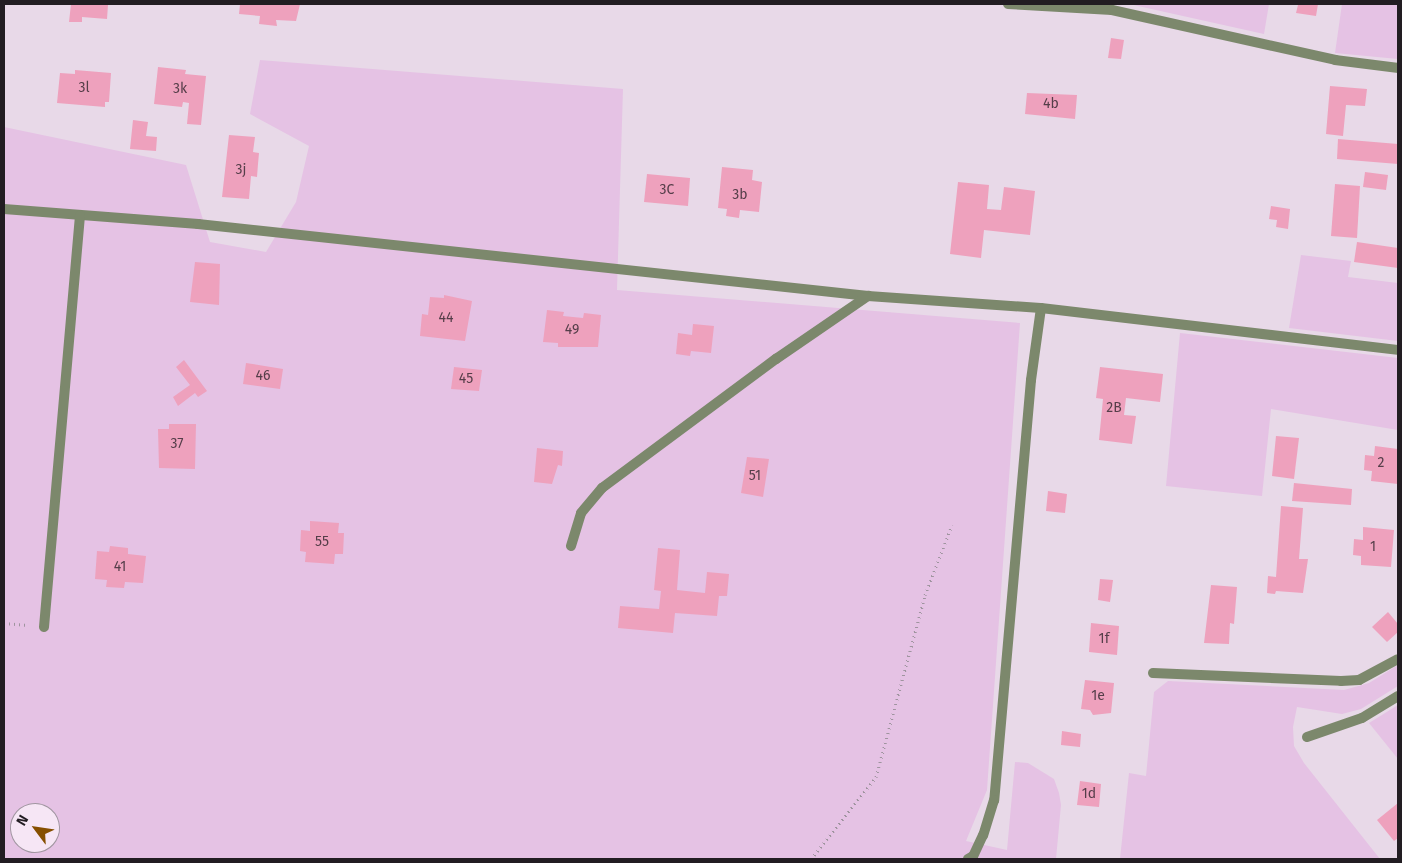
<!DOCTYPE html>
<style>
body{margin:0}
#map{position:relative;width:1402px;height:863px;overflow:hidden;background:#e8d9e8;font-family:"Fira Sans",sans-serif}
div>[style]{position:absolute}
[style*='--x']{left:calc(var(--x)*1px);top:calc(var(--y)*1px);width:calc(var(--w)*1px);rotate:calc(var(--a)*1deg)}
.green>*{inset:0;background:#e5c2e4}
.building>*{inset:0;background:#eea1bd}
.path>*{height:3px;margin-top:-1.5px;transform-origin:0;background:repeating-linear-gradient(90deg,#9f949f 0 1px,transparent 0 5px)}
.lane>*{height:10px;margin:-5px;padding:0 5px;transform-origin:5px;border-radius:5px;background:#7c886c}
.street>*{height:10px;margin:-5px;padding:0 5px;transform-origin:5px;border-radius:5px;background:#7c886c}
span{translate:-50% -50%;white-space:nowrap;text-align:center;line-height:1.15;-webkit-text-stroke:4px #f6e6f5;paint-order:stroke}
.number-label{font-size:14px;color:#553e49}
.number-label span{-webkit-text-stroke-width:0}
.frame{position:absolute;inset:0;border:5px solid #221d22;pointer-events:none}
.north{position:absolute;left:10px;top:803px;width:50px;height:50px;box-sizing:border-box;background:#f6e6f5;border:1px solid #a196a1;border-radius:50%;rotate:301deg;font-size:14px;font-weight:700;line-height:20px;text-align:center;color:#221d22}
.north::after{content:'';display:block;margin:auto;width:18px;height:22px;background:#864f00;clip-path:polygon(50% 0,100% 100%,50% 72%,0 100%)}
</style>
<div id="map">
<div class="green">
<div style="clip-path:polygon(1129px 4px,1269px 4px,1264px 34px)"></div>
<div style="clip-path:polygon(1342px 4px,1398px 4px,1398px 59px,1335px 53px)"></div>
<div style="clip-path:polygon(evenodd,260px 60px,623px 89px,617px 290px,1020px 323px,987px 790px,966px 841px,1007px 850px,1015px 762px,1028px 763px,1054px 779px,1059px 793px,1061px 805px,1056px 859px,4px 859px,4px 127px,186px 165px,210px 242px,266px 252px,296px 202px,309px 146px,250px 114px,260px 60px,20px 813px,50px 813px,50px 843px,20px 843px,20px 813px)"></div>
<div style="clip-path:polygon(1301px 255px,1351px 261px,1348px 277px,1398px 283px,1398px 341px,1289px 328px)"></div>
<div style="clip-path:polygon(1180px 333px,1398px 358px,1398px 430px,1271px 409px,1262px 496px,1166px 486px)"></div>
<div style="clip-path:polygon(1398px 665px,1398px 686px,1361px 709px,1342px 714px,1297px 707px,1293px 727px,1294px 746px,1304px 763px,1380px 859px,1120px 859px,1129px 773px,1146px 776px,1154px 692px,1168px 681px,1344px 690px,1369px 683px)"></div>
<div style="clip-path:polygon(1398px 705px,1398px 759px,1369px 723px)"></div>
</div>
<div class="building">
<div style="clip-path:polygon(71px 4px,108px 5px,107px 19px,82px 17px,82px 22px,69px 22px)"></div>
<div style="clip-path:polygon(240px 4px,300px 4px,296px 21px,276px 20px,277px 26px,259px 24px,260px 16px,239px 14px)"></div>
<div style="clip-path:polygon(1318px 4px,1316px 16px,1296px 13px,1298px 5px,1294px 5px)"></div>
<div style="clip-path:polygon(1111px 38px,1124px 40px,1121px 59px,1108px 58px)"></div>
<div style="clip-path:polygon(158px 67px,186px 70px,185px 74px,206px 76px,201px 125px,187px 124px,189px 103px,183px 102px,182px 107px,154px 104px)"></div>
<div style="clip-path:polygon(75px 70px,111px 73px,109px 102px,105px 102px,105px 107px,57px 103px,60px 73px,75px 74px)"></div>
<div style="clip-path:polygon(1330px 86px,1367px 89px,1365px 106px,1346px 105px,1343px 136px,1326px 134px)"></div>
<div style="clip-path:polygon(1027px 93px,1077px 95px,1075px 119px,1025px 114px)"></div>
<div style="clip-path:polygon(133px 120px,148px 122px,146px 136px,157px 137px,156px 151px,130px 149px)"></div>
<div style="clip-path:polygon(229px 135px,255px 137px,253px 152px,259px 153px,258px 164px,257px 177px,251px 176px,249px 199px,222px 197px)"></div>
<div style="clip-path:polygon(1338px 139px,1398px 144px,1398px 164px,1337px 159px)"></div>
<div style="clip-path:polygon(722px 167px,753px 170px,752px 180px,762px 182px,759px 212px,740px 210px,739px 218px,726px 216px,727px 209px,718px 208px)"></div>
<div style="clip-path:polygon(1365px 172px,1388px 175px,1386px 190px,1363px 187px)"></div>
<div style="clip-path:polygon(647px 174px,690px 178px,688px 206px,644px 202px)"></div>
<div style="clip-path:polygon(958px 182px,989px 185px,987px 209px,1001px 210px,1004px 187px,1035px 191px,1030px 235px,984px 230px,981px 258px,950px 254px)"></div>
<div style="clip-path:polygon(1335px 184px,1360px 186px,1357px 238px,1331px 236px)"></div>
<div style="clip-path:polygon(1271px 206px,1290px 209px,1288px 229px,1276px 227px,1277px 220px,1269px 219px)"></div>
<div style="clip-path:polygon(1357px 242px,1398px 248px,1398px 268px,1354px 262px)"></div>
<div style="clip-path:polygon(195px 262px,220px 264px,219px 305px,190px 302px)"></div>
<div style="clip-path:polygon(444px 295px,472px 301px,465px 341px,420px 336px,422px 314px,428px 315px,430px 297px,444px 298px)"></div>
<div style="clip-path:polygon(547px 310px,564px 312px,563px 316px,583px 318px,584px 313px,601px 315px,598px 347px,558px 347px,558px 343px,543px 342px)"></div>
<div style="clip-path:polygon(693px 324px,714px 326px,711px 353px,691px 351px,690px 356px,676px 354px,678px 333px,692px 335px)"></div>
<div style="clip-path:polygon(184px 360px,207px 391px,198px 397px,195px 393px,178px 406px,173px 397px,190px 385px,176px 367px)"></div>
<div style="clip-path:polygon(246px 363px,283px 369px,280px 389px,243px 384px)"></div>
<div style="clip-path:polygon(454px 367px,482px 370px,479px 391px,451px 389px)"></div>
<div style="clip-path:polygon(1100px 367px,1163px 374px,1160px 402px,1126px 398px,1124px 415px,1136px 416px,1132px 444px,1099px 440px,1103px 399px,1096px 398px)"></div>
<div style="clip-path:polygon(169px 424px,196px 424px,195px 469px,159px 468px,158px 429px,169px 429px)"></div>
<div style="clip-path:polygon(1276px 436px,1299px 438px,1294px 479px,1272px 476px)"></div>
<div style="clip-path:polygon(1375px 446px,1398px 449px,1398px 484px,1371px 481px,1372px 471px,1364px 470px,1365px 455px,1374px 456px)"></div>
<div style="clip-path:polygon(537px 448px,563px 451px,562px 466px,558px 465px,552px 484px,534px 482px)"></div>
<div style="clip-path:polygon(747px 457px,769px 459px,763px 497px,741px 493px)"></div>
<div style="clip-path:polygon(1294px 483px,1352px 489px,1351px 505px,1292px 501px)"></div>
<div style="clip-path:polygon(1048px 491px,1067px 494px,1065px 513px,1046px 511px)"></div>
<div style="clip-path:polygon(1281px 506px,1303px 508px,1299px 559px,1308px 559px,1303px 593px,1276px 591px,1275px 594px,1267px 593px,1268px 576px,1276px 577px)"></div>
<div style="clip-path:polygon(310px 521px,339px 523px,338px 533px,344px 533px,343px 554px,335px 554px,334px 564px,305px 562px,306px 552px,300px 551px,301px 530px,310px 531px)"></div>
<div style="clip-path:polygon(1363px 527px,1394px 530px,1391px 567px,1361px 565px,1361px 556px,1353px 555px,1354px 539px,1363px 540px)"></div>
<div style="clip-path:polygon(110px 546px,128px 548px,128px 554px,146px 556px,143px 583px,125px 582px,124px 588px,106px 587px,107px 580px,95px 579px,97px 551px,109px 552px)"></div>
<div style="clip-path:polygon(658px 548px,680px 550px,677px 590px,705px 593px,707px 572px,729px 574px,727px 596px,719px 596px,717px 616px,675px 613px,673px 633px,618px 628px,620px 606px,659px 609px,661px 591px,654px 590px)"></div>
<div style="clip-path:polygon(1100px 579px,1113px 580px,1110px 602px,1098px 600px)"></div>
<div style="clip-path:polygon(1211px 585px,1237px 587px,1234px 624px,1230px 623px,1229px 644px,1204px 643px)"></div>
<div style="clip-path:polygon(1388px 612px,1398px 624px,1398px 632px,1387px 642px,1372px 627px)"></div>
<div style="clip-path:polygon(1091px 623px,1119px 626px,1117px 655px,1089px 652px)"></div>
<div style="clip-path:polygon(1085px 680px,1114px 683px,1111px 713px,1093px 715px,1090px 710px,1081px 709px)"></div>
<div style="clip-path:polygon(1062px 731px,1081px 734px,1080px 747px,1061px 745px)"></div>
<div style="clip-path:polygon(1080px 781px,1101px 784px,1099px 807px,1077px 805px)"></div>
<div style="clip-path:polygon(1398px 803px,1398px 838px,1394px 841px,1377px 820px)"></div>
</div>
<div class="path">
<div style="--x:4;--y:623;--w:24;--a:5"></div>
<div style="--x:811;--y:859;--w:105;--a:-51.6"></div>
<div style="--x:876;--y:777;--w:188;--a:-74.9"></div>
<div style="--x:925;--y:595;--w:75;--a:-68.9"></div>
</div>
<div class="lane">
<div style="--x:1008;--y:4;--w:104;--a:3.3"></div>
<div style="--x:1112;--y:10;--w:229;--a:12.6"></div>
<div style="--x:1335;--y:60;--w:64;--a:7.2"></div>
<div style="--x:4;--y:209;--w:195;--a:4.4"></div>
<div style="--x:198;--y:224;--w:674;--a:6.13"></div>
<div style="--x:868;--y:296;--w:173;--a:4"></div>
<div style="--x:1041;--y:308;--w:73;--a:97.9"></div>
<div style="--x:1031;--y:380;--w:422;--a:95"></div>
<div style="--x:994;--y:800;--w:37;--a:107"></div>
<div style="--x:983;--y:835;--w:23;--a:115"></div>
<div style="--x:973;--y:856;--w:6;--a:149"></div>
<div style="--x:571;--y:546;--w:34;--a:-73"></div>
<div style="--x:581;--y:513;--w:33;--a:-50"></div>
<div style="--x:602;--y:488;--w:217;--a:-36.6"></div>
<div style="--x:776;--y:359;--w:112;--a:-34.4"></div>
<div style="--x:44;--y:627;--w:413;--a:-85"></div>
<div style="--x:1153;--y:673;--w:188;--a:2.4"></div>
<div style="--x:1341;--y:681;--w:18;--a:-3"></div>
<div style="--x:1359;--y:680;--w:44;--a:-28.3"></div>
<div style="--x:1307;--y:737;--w:58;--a:-19.1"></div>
<div style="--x:1362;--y:718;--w:42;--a:-31.4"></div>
</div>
<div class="street">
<div style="--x:1041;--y:308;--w:359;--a:6.7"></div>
</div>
<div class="number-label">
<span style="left:84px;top:88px">3l</span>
<span style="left:180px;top:89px">3k</span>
<span style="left:1051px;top:104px">4b</span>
<span style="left:241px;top:170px">3j</span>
<span style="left:667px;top:190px">3C</span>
<span style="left:740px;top:195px">3b</span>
<span style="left:446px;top:318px">44</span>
<span style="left:572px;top:330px">49</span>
<span style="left:263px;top:376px">46</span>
<span style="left:466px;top:379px">45</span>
<span style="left:1114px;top:408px">2B</span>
<span style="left:177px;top:444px">37</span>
<span style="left:1381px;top:463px">2</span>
<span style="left:755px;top:476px">51</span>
<span style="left:322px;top:542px">55</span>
<span style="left:1373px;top:547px">1</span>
<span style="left:120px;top:567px">41</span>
<span style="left:1104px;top:639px">1f</span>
<span style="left:1098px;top:696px">1e</span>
<span style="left:1089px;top:794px">1d</span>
</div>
<div class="frame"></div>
<div class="north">N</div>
</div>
